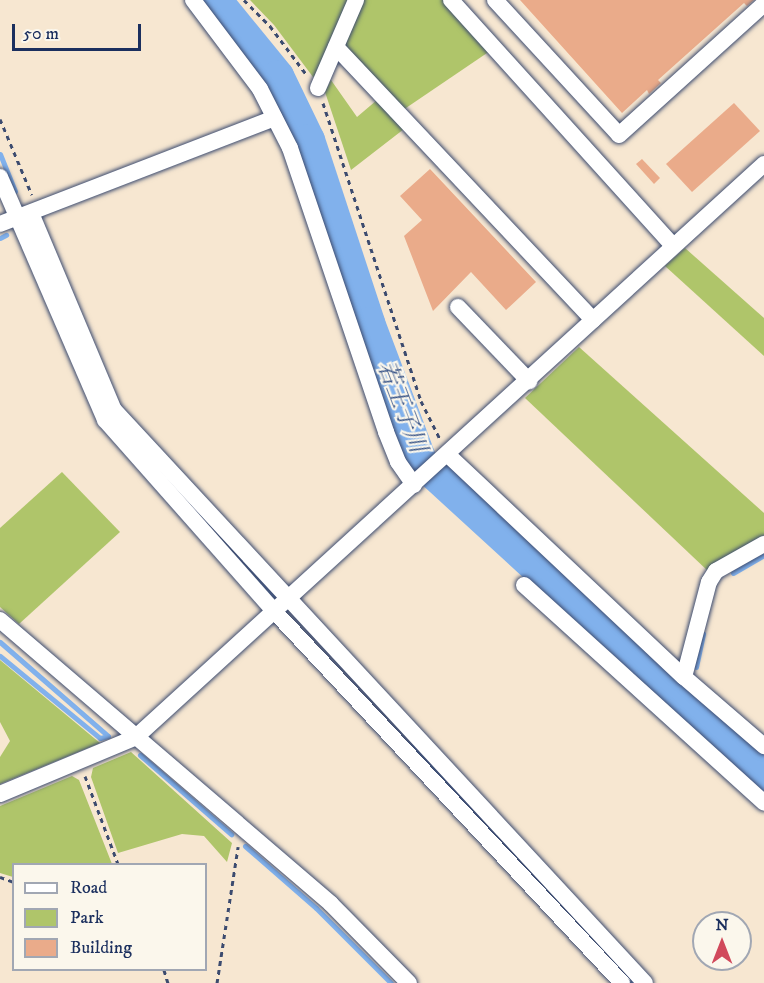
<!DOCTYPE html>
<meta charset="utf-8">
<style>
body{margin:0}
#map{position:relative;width:764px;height:983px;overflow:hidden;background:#f7e7d1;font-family:"IM FELL DW Pica","Noto Serif JP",serif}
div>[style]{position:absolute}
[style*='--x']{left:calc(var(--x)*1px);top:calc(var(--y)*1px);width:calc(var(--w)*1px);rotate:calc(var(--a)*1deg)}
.green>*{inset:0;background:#afc56a}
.stream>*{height:5px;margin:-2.5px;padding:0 2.5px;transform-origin:2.5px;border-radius:2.5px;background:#81b1ec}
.river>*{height:32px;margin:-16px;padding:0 16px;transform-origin:16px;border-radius:16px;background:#81b1ec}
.building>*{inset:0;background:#eaab8a}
.path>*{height:3px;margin-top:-1.5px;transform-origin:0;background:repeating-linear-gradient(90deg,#3c4b6f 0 4.5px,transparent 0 9px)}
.roads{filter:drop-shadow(0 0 2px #3c4b6f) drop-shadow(0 0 2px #3c4b6f)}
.minor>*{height:16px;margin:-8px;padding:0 8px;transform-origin:8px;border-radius:8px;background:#fff}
span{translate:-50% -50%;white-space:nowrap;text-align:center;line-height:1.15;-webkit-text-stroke:4.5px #fbf7ec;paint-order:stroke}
.water-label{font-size:24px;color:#3a5689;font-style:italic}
.legend{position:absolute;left:12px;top:863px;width:195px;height:108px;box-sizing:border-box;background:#fbf7ec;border:2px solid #a1a7b3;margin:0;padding:8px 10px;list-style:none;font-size:18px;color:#1b2f5e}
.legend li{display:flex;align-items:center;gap:12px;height:30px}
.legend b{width:30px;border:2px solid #a1a7b3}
.north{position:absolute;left:692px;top:911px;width:60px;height:60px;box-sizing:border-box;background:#fbf7ec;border:2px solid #a1a7b3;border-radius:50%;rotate:0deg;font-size:16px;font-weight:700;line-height:24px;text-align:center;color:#1b2f5e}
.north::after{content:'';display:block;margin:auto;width:21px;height:27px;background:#d1495b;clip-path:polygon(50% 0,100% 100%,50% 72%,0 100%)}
.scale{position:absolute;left:12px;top:24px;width:129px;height:27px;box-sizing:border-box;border:3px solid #1b2f5e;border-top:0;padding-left:8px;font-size:18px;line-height:21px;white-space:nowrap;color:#1b2f5e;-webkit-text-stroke:4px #fbf7ec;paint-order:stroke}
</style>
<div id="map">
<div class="green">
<div style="clip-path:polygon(250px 0,349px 0,317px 76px,313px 77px,274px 25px)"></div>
<div style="clip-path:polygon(363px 0,444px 0,490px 51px,403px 110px,344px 46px)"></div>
<div style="clip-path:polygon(331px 80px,357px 117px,377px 100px,404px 129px,351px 170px,325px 92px)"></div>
<div style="clip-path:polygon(685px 248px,764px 318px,764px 356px,665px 266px)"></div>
<div style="clip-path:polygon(579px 347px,764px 513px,764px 535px,709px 572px,525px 398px)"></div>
<div style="clip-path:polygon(62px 472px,120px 532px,19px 624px,0 607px,0 528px)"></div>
<div style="clip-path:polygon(0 660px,100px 743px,0 784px,0 757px,10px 741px,0 722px)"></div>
<div style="clip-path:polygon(131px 752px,232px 843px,227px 862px,204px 836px,182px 834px,118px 853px,91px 777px,93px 768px)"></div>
<div style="clip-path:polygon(72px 776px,79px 780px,112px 864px,14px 864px,13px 877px,0 873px,0 806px)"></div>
</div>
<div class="stream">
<div style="--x:0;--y:154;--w:40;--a:68"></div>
<div style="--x:0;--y:238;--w:7;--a:-27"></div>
<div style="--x:223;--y:541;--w:78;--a:47.1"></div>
<div style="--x:733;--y:573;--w:36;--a:-30"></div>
<div style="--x:0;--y:642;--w:143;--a:41"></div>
<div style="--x:0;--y:656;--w:129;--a:39.4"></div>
<div style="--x:100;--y:738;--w:8;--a:-14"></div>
<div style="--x:696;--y:667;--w:34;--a:-78"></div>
<div style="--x:673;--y:695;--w:9;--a:-49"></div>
<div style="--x:413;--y:745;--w:260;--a:47.2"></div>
<div style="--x:140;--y:755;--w:121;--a:41"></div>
<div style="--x:245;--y:846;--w:94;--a:41.1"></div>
<div style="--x:316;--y:908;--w:106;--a:45"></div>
<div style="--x:624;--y:974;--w:13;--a:45"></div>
</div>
<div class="river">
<div style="--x:216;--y:0;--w:98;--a:50.8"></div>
<div style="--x:278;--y:76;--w:71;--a:64.2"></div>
<div style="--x:309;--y:140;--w:193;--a:71.8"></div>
<div style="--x:369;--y:323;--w:150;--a:69.3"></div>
<div style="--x:422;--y:463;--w:464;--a:42.5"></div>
</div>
<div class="building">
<div style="clip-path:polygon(520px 0,754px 0,747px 6px,744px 3px,658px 80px,661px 83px,649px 94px,647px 90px,622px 113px)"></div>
<div style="clip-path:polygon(734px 103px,760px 131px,692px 192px,666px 164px)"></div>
<div style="clip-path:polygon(642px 159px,660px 178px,654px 184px,636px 164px)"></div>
<div style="clip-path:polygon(430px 169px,536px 282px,506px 310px,471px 272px,433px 311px,404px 236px,422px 220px,400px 196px)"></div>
</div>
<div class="path">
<div style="--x:244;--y:0;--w:37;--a:45"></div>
<div style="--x:270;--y:26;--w:60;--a:53.1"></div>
<div style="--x:323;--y:103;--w:314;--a:71.8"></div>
<div style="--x:421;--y:401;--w:42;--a:63.4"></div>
<div style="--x:0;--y:119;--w:82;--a:67.2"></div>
<div style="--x:85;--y:776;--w:94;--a:69.4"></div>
<div style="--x:0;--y:877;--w:15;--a:20"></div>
<div style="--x:164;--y:970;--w:14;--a:73"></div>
<div style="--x:217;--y:983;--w:138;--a:-81.2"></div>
</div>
<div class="roads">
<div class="minor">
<div style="--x:193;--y:0;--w:111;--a:53"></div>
<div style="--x:260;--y:89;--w:66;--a:63"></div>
<div style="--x:290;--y:148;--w:300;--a:71.3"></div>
<div style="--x:386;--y:432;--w:32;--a:68"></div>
<div style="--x:398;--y:462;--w:28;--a:55"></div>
<div style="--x:451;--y:0;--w:331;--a:47.9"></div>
<div style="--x:495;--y:0;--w:183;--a:47.4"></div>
<div style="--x:619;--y:135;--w:195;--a:-42.1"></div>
<div style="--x:336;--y:47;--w:375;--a:46.7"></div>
<div style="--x:318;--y:88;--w:96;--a:-66.6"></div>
<div style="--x:0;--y:177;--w:265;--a:66.6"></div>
<div style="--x:105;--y:420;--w:256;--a:48.5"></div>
<div style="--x:275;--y:612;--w:508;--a:46.91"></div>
<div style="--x:31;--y:213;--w:214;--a:67.2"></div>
<div style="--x:114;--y:410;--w:781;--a:47.18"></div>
<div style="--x:0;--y:224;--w:294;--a:-21.1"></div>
<div style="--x:458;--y:307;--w:103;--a:46.2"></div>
<div style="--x:447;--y:454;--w:325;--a:43.3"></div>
<div style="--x:684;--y:677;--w:106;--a:40.8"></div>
<div style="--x:524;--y:585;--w:324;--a:42.2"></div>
<div style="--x:0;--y:620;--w:436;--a:40.6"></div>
<div style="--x:331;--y:904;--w:111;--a:45.4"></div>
<div style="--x:684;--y:677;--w:98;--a:-75.3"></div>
<div style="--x:709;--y:582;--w:13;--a:-58"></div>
<div style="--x:716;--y:571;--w:55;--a:-29.4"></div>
<div style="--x:0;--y:794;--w:147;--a:-22.7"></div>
<div style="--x:136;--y:737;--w:850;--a:-42.38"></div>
</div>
</div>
<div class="water-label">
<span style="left:401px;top:407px;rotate:69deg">若王子川</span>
</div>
<ul class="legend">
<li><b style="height:8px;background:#fff"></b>Road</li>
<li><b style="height:16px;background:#afc56a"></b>Park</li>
<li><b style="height:16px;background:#eaab8a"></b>Building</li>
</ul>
<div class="north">N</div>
<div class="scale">50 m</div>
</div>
